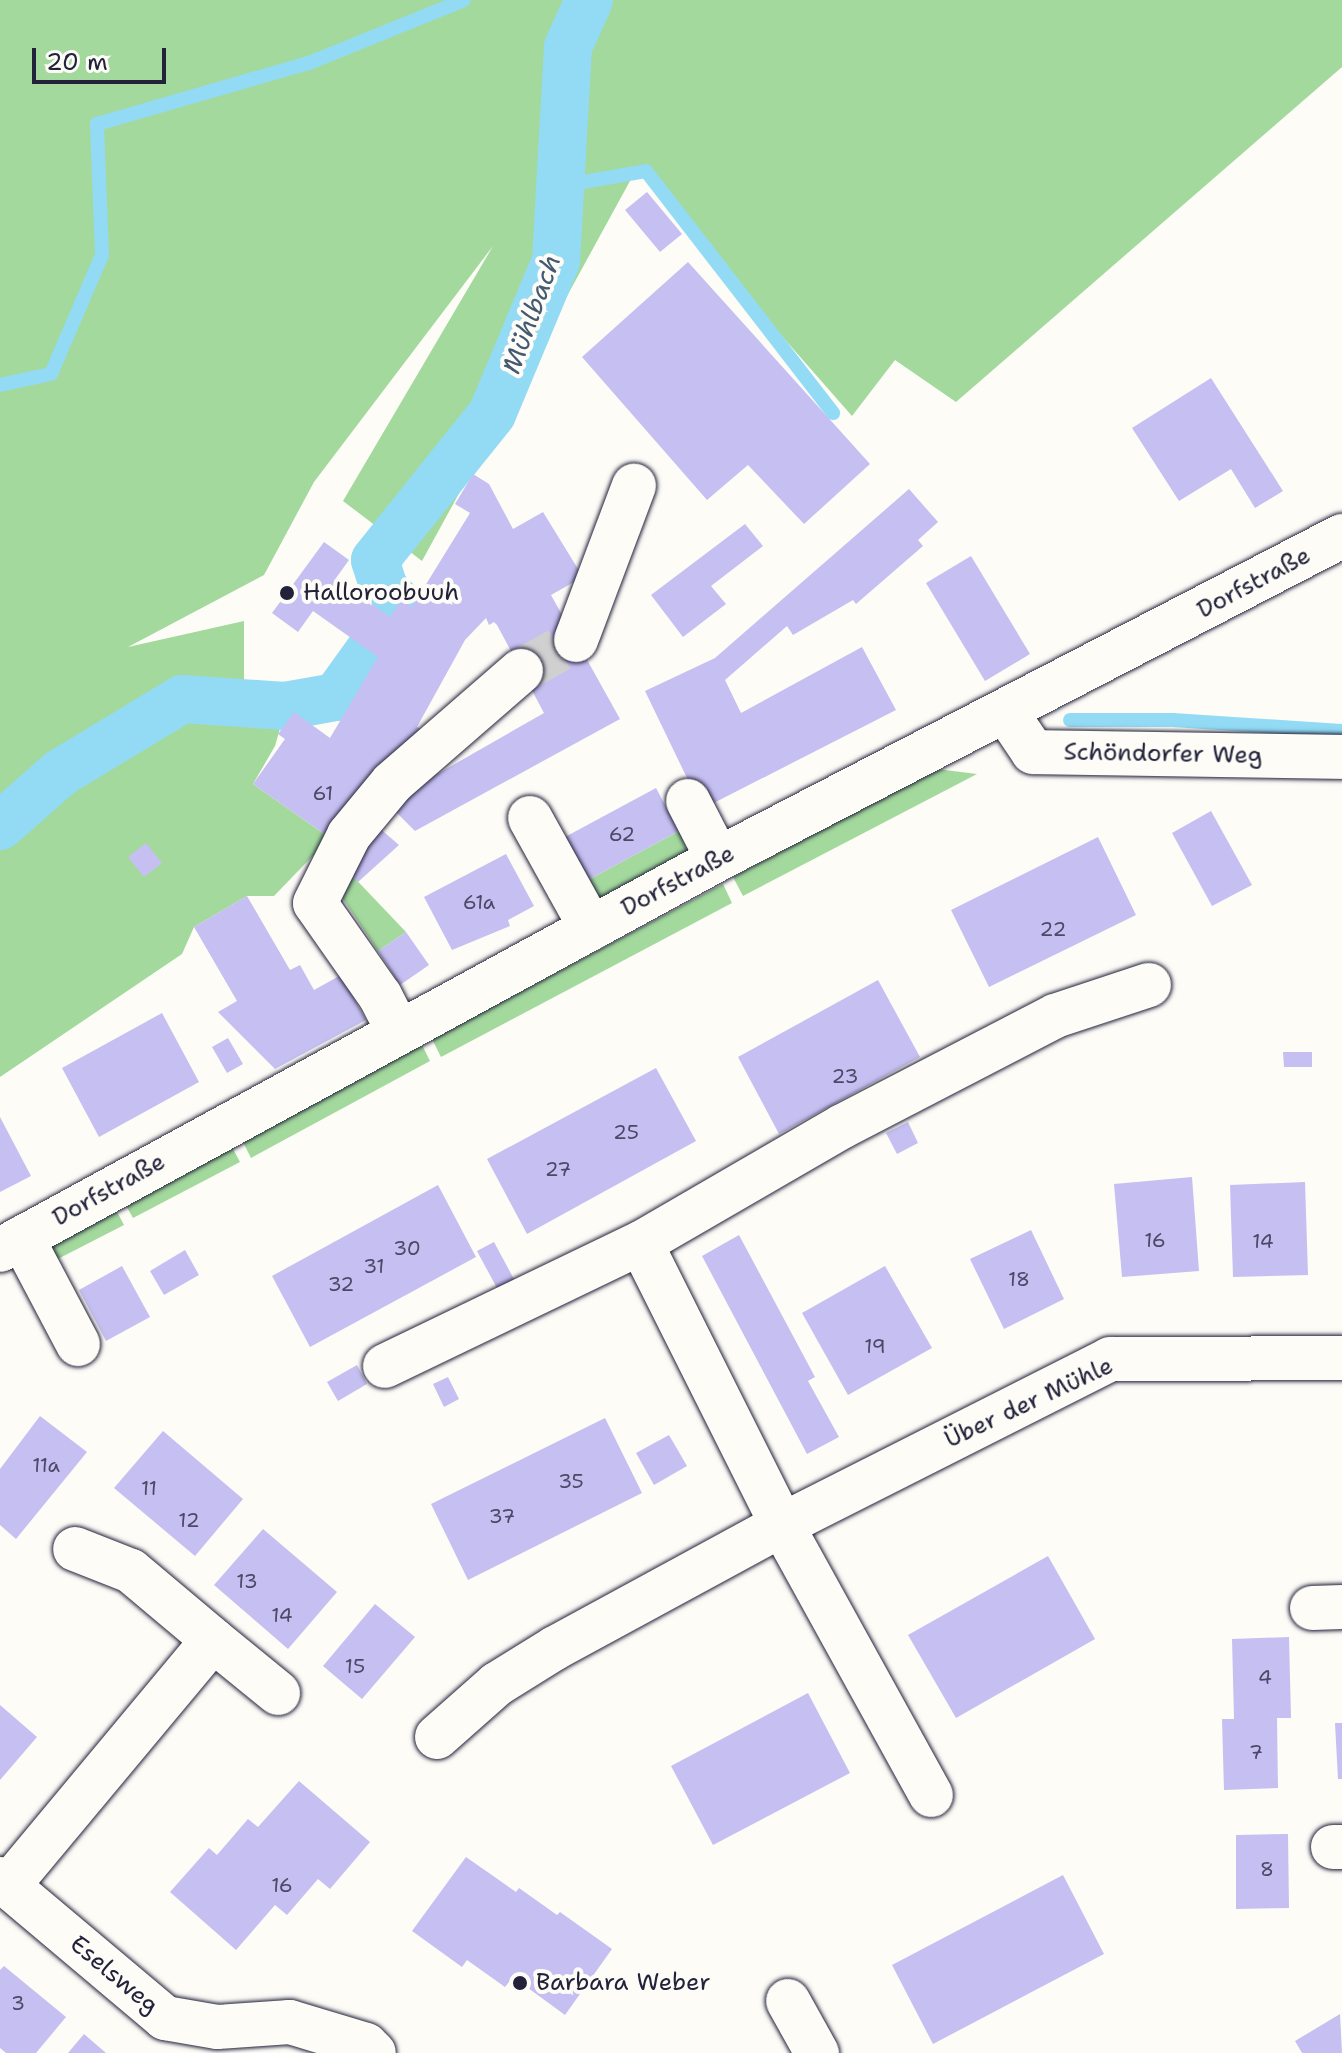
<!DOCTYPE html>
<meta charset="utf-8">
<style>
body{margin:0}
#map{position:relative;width:1342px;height:2053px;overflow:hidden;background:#fdfcf7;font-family:"Shantell Sans",sans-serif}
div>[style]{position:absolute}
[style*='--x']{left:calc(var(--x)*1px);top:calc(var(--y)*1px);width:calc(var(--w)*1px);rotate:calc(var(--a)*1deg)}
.green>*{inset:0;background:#a3d99d}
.stream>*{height:14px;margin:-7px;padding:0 7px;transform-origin:7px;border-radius:7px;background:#93dbf5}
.canal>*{height:48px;margin:-24px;padding:0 24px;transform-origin:24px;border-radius:24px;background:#93dbf5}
.building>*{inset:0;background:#c6bff1}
.minor-tunnel>*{height:44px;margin-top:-22px;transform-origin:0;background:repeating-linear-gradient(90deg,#d1d0d1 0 44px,transparent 0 66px)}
.roads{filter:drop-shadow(0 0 2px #22223b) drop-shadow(0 0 2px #22223b)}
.minor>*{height:44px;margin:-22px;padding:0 22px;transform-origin:22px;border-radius:22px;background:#fdfcf7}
.dots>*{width:22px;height:22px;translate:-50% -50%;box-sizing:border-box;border:4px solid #fdfcf7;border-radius:50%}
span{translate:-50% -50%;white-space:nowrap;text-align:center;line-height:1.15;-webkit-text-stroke:8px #fdfcf7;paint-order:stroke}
.number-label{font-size:20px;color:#4b4968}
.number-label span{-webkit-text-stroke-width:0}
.street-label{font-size:24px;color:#22223b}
.poi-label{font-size:24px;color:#22223b}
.left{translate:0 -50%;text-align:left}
.water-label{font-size:26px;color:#445a73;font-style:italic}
.scale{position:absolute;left:32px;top:48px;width:134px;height:36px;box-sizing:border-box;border:4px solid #22223b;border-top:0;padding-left:10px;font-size:24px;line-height:28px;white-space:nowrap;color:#22223b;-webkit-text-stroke:6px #fdfcf7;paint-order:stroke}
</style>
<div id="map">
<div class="green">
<div style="clip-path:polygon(0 0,1342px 0,1342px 67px,956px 402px,895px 360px,852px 416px,636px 170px,422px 561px,343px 501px,493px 246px,314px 482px,264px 575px,128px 647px,244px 621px,244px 721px,281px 725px,275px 746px,253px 784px,330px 838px,274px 896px,247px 896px,194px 927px,182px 954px,0 1077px)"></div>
<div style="clip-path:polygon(937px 769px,977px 774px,743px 896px,733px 877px)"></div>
<div style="clip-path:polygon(679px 831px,688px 852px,600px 901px,588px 880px)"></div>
<div style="clip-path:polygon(345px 868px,406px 932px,378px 951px,337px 890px)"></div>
<div style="clip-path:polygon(723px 884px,732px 903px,441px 1057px,432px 1039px)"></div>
<div style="clip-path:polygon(421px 1043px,430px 1061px,251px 1158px,242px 1140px)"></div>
<div style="clip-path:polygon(232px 1147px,240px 1162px,133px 1218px,124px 1202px)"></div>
<div style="clip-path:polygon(115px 1208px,124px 1225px,48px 1264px,40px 1247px)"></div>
</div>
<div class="stream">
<div style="--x:560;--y:186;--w:87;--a:-9.9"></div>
<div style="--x:646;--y:171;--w:306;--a:52.3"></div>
<div style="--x:0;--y:385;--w:52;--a:-12.2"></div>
<div style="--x:51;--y:374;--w:129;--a:-66.8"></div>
<div style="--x:102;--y:255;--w:131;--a:-92.2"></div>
<div style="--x:97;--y:124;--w:221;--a:-16.1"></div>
<div style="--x:309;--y:63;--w:167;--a:-22.1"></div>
<div style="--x:1070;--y:720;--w:103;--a:0"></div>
<div style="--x:1173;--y:720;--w:169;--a:3.7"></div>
</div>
<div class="canal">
<div style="--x:395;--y:621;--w:20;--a:-87"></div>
<div style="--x:396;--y:601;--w:18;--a:-133"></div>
<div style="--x:384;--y:588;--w:29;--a:-108"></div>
<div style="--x:375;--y:560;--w:187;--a:-51.3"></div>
<div style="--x:492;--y:414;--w:166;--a:-67.3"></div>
<div style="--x:556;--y:261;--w:214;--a:-86.8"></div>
<div style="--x:568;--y:47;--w:51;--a:-65.9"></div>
<div style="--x:0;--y:826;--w:80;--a:-41.5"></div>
<div style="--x:60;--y:773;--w:143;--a:-31.2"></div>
<div style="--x:182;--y:699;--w:103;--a:3.9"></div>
<div style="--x:285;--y:706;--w:52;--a:-10"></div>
<div style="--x:336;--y:697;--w:57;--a:-54.3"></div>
</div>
<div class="building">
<div style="clip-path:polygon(647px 192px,682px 234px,660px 252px,625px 210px)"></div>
<div style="clip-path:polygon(688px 262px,870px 464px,804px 524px,748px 465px,707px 500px,582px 357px)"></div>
<div style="clip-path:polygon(1211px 378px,1283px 491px,1255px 508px,1231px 469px,1179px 501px,1132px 428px)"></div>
<div style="clip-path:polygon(473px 474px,489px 484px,513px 529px,543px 512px,583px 577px,551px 595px,620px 719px,415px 831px,392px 808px,404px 793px,544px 713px,497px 625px,494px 622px,489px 625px,486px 618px,465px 640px,417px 727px,427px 732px,330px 838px,253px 784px,285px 739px,278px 734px,294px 712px,330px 738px,378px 657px,313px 611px,298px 632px,272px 613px,324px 542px,349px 560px,336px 578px,390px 617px,401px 600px,412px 607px,470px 513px,455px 504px)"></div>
<div style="clip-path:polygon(909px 489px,938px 522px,918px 540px,923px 546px,856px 604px,853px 600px,793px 635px,787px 626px,725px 680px,741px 713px,862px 647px,896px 710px,702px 809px,645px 691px,715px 658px)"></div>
<div style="clip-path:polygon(745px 524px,763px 546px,711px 586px,726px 604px,683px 637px,651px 595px)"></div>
<div style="clip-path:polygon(971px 556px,1030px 654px,985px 681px,926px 583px)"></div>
<div style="clip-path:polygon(656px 788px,679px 831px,588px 880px,565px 837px)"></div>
<div style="clip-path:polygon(1211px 811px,1252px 885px,1212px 906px,1172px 833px)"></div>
<div style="clip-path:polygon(377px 826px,399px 845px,358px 882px,345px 868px)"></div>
<div style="clip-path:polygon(1098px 837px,1136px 915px,989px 987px,951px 910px)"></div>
<div style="clip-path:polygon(146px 843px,162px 863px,144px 877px,128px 857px)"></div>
<div style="clip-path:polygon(506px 854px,534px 906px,508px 920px,510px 926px,452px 950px,424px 897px)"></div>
<div style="clip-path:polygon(247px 896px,290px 970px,300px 965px,314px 990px,341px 975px,366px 1020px,275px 1069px,218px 1012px,237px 1001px,194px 927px)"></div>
<div style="clip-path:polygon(406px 932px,429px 965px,400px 985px,378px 951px)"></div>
<div style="clip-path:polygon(878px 980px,920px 1057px,779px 1134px,738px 1057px)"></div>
<div style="clip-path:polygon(162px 1013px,199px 1082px,99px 1137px,62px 1068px)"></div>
<div style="clip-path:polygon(228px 1038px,243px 1064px,227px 1073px,212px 1047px)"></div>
<div style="clip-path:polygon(1283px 1052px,1312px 1052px,1312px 1067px,1284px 1067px)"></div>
<div style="clip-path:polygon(656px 1068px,696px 1141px,527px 1234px,487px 1159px)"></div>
<div style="clip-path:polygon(0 1117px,31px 1176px,0 1192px)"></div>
<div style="clip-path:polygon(908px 1122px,918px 1143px,897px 1154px,886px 1133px)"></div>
<div style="clip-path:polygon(1192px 1177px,1199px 1271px,1122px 1277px,1114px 1184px)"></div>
<div style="clip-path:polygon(1305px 1182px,1308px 1275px,1233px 1277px,1230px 1185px)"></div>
<div style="clip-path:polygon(438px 1185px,476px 1257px,310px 1347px,272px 1276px)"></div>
<div style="clip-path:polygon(1031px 1230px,1064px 1299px,1004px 1329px,970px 1259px)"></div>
<div style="clip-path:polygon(739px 1235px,815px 1377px,808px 1381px,839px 1437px,807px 1454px,702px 1256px)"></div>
<div style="clip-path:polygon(494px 1242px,515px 1281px,498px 1290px,477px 1251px)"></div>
<div style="clip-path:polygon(185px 1250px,199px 1275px,164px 1295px,150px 1271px)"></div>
<div style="clip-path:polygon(122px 1266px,150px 1317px,106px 1341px,79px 1290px)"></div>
<div style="clip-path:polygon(885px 1266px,932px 1348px,848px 1395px,802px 1313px)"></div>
<div style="clip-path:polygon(357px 1365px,367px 1384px,338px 1401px,327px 1382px)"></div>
<div style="clip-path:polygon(448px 1377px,459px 1399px,444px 1407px,433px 1384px)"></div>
<div style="clip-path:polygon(40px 1416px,87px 1452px,16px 1539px,0 1525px,0 1469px)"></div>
<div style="clip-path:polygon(605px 1418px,642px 1493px,468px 1580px,431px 1504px)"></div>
<div style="clip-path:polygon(163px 1431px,243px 1499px,195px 1556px,114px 1488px)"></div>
<div style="clip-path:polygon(669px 1435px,687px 1466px,654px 1485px,636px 1453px)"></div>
<div style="clip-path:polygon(263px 1529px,337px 1592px,288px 1649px,214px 1585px)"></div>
<div style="clip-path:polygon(1048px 1556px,1095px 1639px,956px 1718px,908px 1635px)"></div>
<div style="clip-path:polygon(375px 1604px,415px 1637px,362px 1699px,323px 1666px)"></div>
<div style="clip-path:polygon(1289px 1637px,1291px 1718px,1277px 1718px,1278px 1788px,1224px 1790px,1222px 1719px,1234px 1719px,1232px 1639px)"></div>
<div style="clip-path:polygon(808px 1693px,850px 1773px,713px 1845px,671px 1766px)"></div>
<div style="clip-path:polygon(0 1705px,37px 1737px,0 1780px)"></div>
<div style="clip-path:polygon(1335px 1723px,1342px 1723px,1342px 1779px,1338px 1779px)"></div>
<div style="clip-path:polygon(299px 1781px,370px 1842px,330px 1889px,318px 1879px,287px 1915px,275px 1905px,236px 1950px,170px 1892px,209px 1848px,217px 1855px,248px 1819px,258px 1827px)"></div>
<div style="clip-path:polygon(1288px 1834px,1289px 1908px,1236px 1909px,1236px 1835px)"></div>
<div style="clip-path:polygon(466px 1857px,516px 1892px,519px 1888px,557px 1915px,560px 1912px,612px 1949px,565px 2015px,513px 1977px,505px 1987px,467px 1960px,462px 1967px,412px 1931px)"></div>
<div style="clip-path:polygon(1063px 1875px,1104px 1954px,933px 2044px,892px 1965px)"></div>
<div style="clip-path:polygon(4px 1966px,66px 2017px,36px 2053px,6px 2053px,0 2048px,0 1970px)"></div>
<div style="clip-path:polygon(1340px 2014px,1342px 2053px,1302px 2053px,1295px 2041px)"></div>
<div style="clip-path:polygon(84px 2034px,106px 2053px,68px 2053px)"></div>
</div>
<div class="minor-tunnel">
<div style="--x:521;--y:671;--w:63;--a:-29.4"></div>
</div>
<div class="roads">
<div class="minor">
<div style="--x:576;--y:640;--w:165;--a:-69.4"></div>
<div style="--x:1006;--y:712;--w:48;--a:56"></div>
<div style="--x:1033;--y:752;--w:309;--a:0.9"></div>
<div style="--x:688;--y:801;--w:65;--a:62.7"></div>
<div style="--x:530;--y:818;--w:126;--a:61"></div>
<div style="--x:398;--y:1031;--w:39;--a:-117"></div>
<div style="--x:380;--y:996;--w:113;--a:-125"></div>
<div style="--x:315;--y:903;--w:76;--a:-63.4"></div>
<div style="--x:349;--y:835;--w:67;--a:-50.4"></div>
<div style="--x:392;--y:783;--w:171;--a:-41"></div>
<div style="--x:22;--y:1238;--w:120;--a:62.2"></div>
<div style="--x:0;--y:1250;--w:818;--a:-28.57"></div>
<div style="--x:718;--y:859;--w:703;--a:-27.37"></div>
<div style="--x:385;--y:1366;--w:284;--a:-25.7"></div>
<div style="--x:1312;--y:1608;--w:30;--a:-2"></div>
<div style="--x:213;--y:1640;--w:84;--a:39.2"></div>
<div style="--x:437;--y:1737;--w:80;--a:-41.5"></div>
<div style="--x:497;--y:1684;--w:68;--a:-31.8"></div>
<div style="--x:555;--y:1648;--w:258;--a:-28.5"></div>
<div style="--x:782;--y:1525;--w:368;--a:-26.8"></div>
<div style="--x:1110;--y:1359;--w:232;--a:-0.2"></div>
<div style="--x:931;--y:1795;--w:308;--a:-118.9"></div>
<div style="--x:782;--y:1525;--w:315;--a:-116.6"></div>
<div style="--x:641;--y:1243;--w:233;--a:-30.1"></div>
<div style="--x:843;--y:1126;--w:239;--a:-27.4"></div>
<div style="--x:1055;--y:1016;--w:99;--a:-18.3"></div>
<div style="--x:1333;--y:1847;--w:9;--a:0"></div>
<div style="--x:0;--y:1879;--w:216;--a:40.1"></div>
<div style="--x:165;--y:2018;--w:53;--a:9.8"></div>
<div style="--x:217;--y:2027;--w:73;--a:-3.9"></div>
<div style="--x:290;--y:2022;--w:79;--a:16.8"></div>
<div style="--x:366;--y:2045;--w:11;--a:45"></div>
<div style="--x:8;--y:1886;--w:320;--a:-50.2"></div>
<div style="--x:213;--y:1640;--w:107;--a:-139.9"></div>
<div style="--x:131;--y:1571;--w:60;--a:-158.6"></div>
<div style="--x:788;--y:2001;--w:60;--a:60.9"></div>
</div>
</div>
<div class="dots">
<div style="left:287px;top:593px;background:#22223b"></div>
<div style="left:520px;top:1983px;background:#22223b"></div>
</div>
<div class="number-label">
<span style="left:323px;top:793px">61</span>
<span style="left:622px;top:834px">62</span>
<span style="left:479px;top:902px">61a</span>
<span style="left:1053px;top:929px">22</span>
<span style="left:845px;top:1076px">23</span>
<span style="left:626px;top:1132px">25</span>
<span style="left:558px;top:1169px">27</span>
<span style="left:1155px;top:1240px">16</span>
<span style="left:1263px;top:1241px">14</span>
<span style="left:407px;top:1248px">30</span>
<span style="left:374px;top:1266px">31</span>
<span style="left:1019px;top:1279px">18</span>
<span style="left:341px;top:1284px">32</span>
<span style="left:875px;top:1346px">19</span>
<span style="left:46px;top:1465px">11a</span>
<span style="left:571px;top:1481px">35</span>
<span style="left:149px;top:1488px">11</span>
<span style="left:502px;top:1516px">37</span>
<span style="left:189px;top:1520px">12</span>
<span style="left:247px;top:1581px">13</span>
<span style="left:282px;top:1615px">14</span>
<span style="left:355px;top:1666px">15</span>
<span style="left:1265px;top:1677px">4</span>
<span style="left:1256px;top:1752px">7</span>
<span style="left:1267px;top:1869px">8</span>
<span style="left:282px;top:1885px">16</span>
<span style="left:18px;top:2003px">3</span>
</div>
<div class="street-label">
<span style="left:1254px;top:583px;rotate:-28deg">Dorfstraße</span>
<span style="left:1163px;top:754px;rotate:1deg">Schöndorfer Weg</span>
<span style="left:678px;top:881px;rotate:-28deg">Dorfstraße</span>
<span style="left:109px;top:1190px;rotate:-29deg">Dorfstraße</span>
<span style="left:1029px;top:1403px;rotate:-25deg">Über der Mühle</span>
<span style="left:114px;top:1975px;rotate:40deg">Eselsweg</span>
</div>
<div class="poi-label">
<span class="left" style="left:303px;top:593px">Halloroobuuh</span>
<span class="left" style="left:536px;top:1983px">Barbara Weber</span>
</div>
<div class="water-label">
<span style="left:531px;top:314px;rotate:-70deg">Mühlbach</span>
</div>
<div class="scale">20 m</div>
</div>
